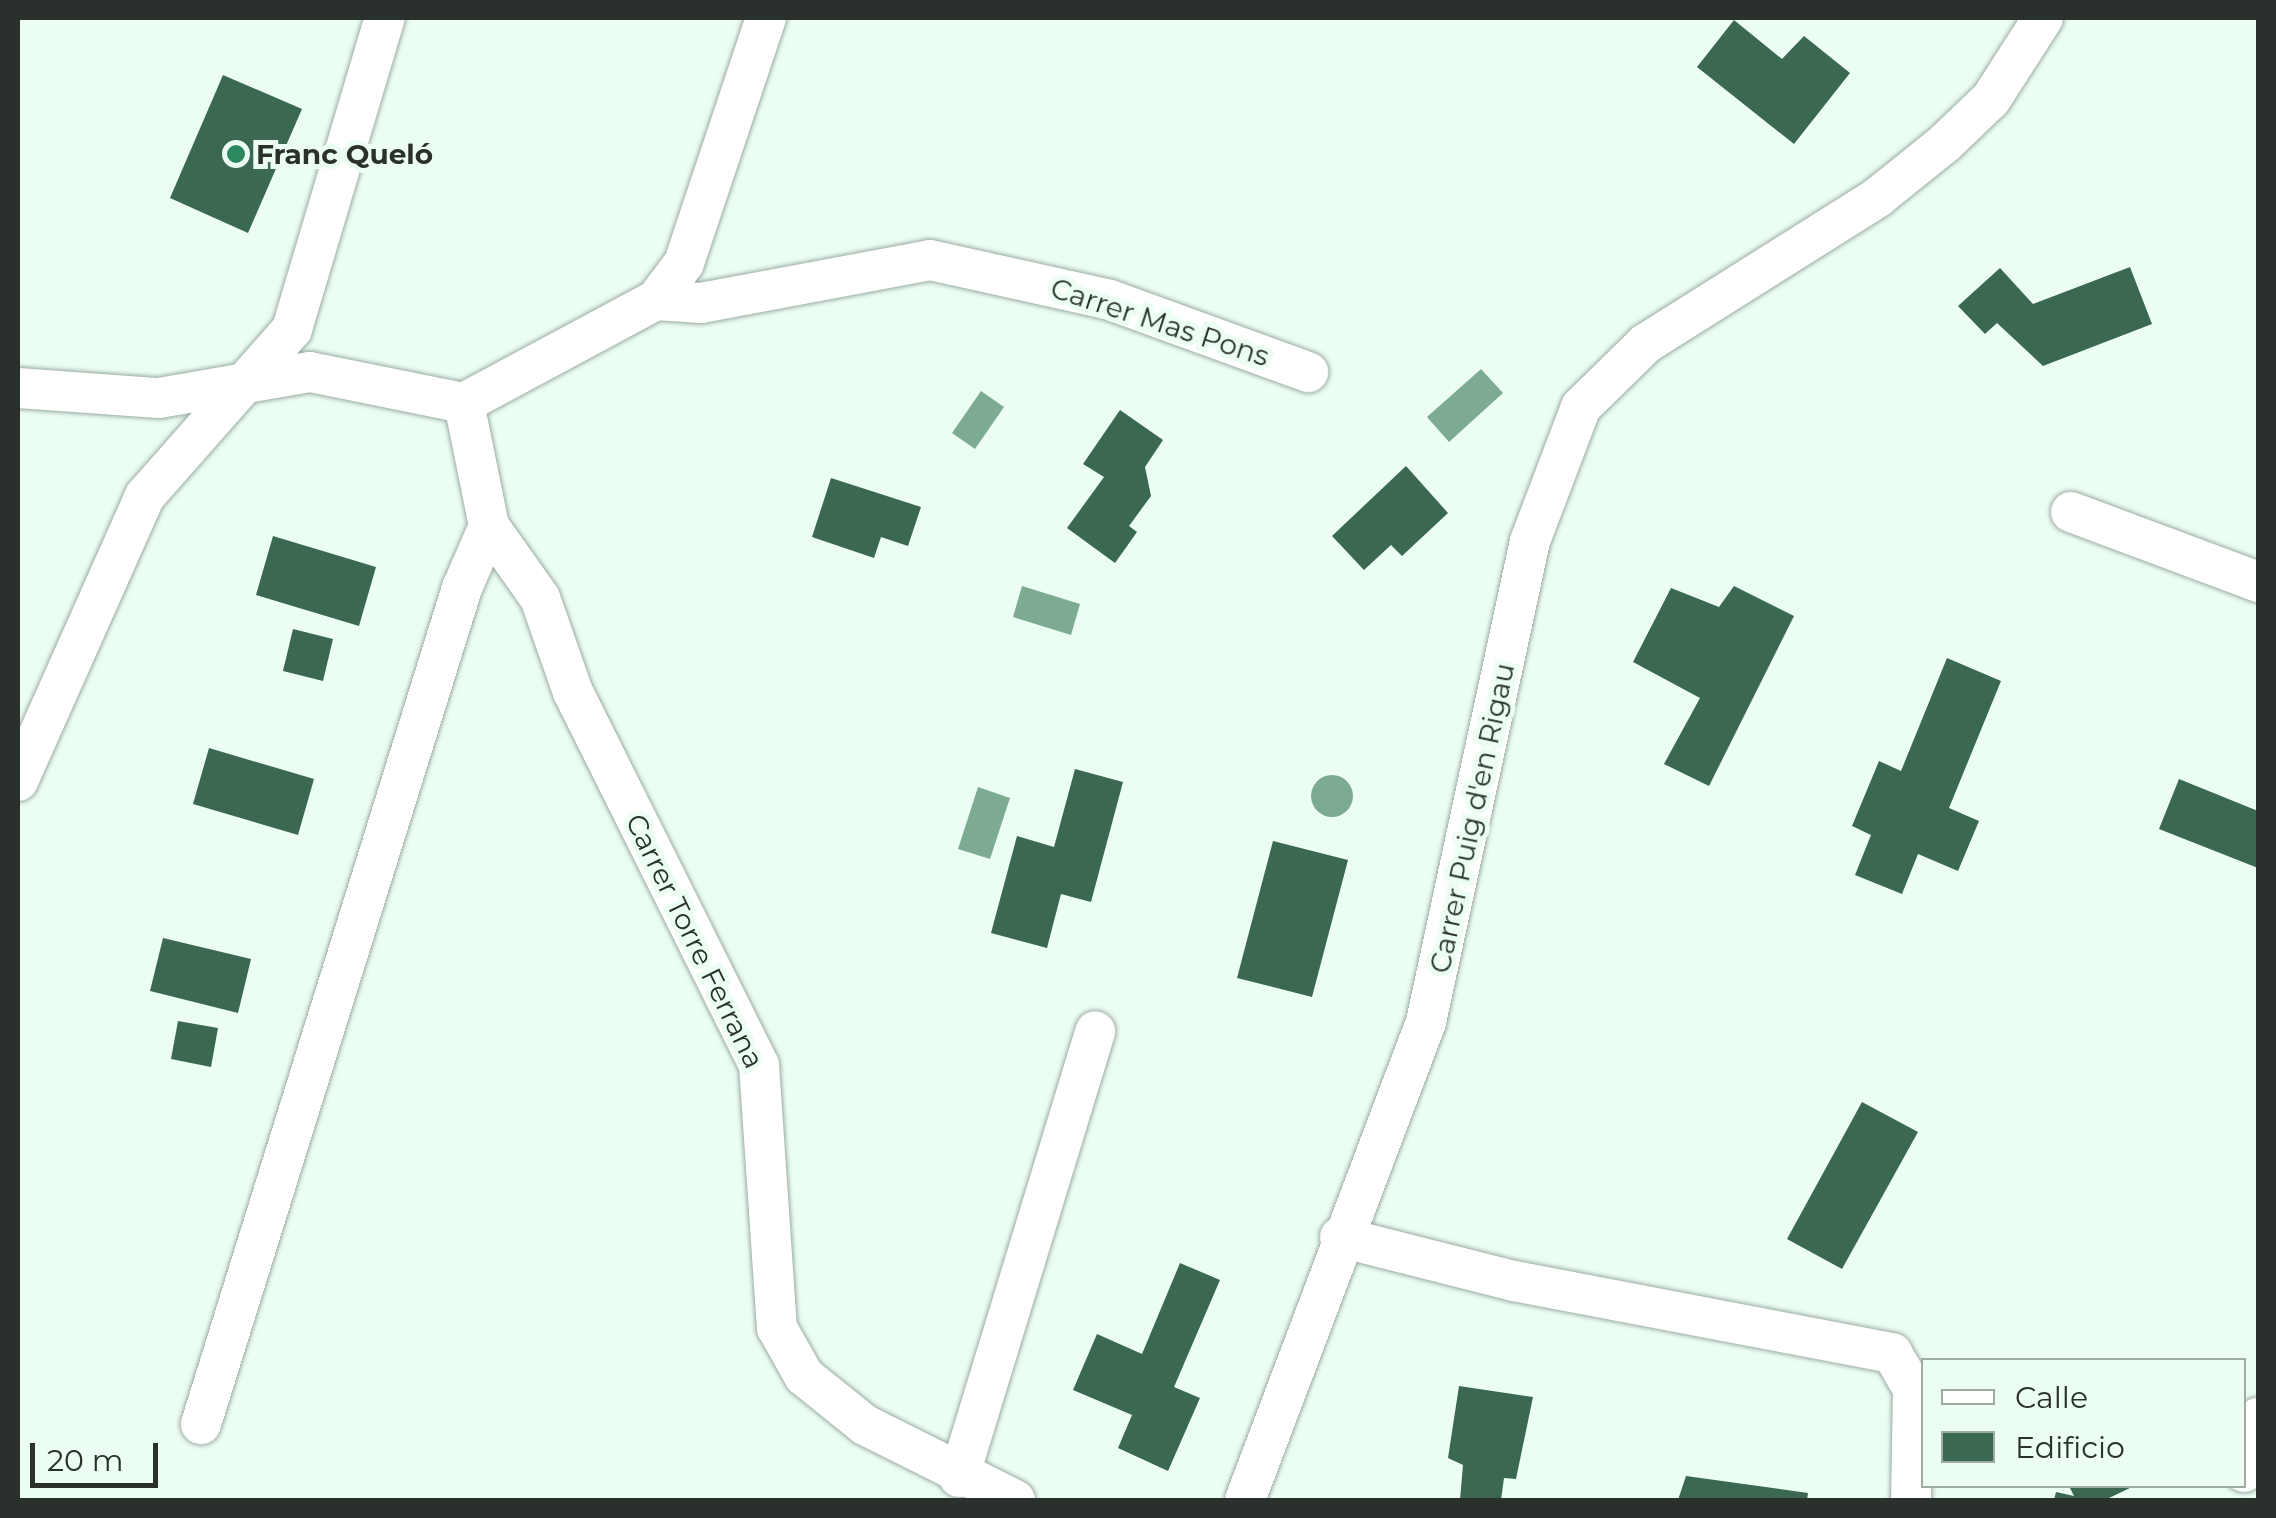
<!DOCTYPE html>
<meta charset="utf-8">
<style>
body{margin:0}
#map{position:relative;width:2276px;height:1518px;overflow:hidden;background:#ecfef4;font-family:Montserrat,sans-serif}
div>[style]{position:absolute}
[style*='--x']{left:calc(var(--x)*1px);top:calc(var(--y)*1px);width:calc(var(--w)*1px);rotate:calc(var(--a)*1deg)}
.water>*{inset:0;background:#7cab91}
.round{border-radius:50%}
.building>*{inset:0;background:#3a6851}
.roads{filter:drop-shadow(0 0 2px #9aaba1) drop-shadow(0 0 2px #9aaba1)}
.minor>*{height:40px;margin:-20px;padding:0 20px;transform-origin:20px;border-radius:20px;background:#fff}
.dots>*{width:28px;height:28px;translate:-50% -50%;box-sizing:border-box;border:5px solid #ecfef4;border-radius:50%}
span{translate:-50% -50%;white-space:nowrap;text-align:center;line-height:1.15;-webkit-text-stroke:10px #ecfef4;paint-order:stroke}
.poi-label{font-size:28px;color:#2a312d;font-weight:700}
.left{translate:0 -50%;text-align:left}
.street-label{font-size:28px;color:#2a312d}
.frame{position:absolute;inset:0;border:20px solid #2a312d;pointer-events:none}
.legend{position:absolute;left:1921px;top:1358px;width:325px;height:130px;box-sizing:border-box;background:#ecfef4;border:2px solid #9eaca4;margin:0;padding:12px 18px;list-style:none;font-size:30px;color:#2a312d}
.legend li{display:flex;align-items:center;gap:20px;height:50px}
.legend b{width:50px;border:2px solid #9eaca4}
.scale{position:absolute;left:30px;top:1443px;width:128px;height:45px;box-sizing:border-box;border:5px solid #2a312d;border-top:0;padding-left:12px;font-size:30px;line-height:35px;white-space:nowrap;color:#2a312d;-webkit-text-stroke:8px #ecfef4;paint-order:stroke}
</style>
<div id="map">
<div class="water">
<div style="clip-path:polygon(1481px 369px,1503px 393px,1449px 442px,1427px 417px)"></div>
<div style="clip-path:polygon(981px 391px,1004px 407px,975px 449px,952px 433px)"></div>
<div style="clip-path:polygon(1022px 586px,1080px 604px,1071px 635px,1013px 617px)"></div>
<div class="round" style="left:1311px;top:775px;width:42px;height:42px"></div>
<div style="clip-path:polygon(978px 787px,1010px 798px,990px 859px,958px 849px)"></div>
</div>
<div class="building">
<div style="clip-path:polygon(1734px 20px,1782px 59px,1804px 36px,1850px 73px,1794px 144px,1697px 67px)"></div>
<div style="clip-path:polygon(223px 75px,302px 109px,248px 233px,170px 198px)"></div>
<div style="clip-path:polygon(2130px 267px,2152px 324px,2043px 366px,1997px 323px,1985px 334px,1958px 306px,2000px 268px,2033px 304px)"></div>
<div style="clip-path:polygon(1120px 410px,1163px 440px,1145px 467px,1151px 496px,1129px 526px,1137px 532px,1115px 563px,1067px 528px,1104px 477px,1083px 464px)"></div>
<div style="clip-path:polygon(1406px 466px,1448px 513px,1402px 556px,1391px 545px,1364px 570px,1332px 536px)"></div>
<div style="clip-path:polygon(831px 478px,921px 507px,908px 546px,881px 537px,874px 558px,812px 537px)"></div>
<div style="clip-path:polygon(273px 536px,376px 567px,359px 626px,256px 595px)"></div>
<div style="clip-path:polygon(1734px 586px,1794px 616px,1709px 786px,1664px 764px,1700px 698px,1633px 662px,1671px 588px,1719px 607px)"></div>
<div style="clip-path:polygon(293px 629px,333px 639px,323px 681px,283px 671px)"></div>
<div style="clip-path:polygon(1947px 658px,2001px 681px,1949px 808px,1979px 821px,1958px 871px,1918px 854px,1902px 894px,1855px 875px,1871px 835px,1852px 826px,1879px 761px,1901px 771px)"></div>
<div style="clip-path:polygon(209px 748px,314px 779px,298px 835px,193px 804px)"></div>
<div style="clip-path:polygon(1075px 769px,1123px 782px,1091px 902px,1061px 894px,1047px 948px,991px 933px,1017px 836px,1054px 847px)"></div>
<div style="clip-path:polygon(2179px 779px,2258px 811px,2258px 868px,2159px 829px)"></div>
<div style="clip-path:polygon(1273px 841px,1348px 860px,1312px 997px,1237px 978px)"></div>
<div style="clip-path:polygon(163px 938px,251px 959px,238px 1013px,150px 991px)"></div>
<div style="clip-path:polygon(178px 1021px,218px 1028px,211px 1067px,171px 1059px)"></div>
<div style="clip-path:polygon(1862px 1102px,1918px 1132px,1842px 1269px,1787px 1239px)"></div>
<div style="clip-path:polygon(1180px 1263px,1220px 1280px,1174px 1387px,1200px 1398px,1168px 1471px,1118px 1448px,1132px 1415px,1073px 1390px,1097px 1334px,1142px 1354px)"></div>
<div style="clip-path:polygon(1459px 1386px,1533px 1397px,1516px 1479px,1504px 1478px,1501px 1500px,1460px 1500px,1463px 1465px,1448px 1458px)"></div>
<div style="clip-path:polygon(1686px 1476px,1808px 1493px,1807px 1500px,1678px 1500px)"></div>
<div style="clip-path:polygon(2069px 1486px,2134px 1486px,2105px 1500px,2054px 1500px,2056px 1492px,2074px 1496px)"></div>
</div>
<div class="roads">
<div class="minor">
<div style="--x:656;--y:300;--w:45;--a:3.8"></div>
<div style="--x:701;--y:303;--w:233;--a:-10.6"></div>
<div style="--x:930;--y:260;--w:184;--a:12.5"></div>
<div style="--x:1110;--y:300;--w:211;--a:20"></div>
<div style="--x:18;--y:388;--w:141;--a:4.1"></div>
<div style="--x:159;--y:398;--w:153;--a:-9.8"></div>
<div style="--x:310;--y:372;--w:157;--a:11.4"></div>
<div style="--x:464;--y:403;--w:126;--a:78.5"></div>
<div style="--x:489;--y:526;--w:68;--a:113.5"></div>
<div style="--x:462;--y:588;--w:876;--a:107.34"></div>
<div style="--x:464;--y:403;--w:218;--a:-28.2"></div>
<div style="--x:656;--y:300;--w:46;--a:-52.9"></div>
<div style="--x:684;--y:263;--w:258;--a:-71.5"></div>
<div style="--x:2071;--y:512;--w:200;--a:20.5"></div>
<div style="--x:489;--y:526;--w:88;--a:54.7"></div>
<div style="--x:540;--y:598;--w:100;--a:70.7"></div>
<div style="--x:573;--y:692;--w:417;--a:63.5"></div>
<div style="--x:759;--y:1065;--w:264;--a:86.1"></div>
<div style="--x:777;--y:1328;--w:55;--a:60.6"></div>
<div style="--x:804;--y:1376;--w:78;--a:38.8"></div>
<div style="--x:865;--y:1425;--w:168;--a:26.6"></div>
<div style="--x:18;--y:781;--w:312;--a:-66"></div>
<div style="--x:145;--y:496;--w:222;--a:-48.6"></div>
<div style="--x:292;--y:329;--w:325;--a:-73.4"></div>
<div style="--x:1340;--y:1237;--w:179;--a:14.2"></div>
<div style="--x:1514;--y:1281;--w:385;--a:10.8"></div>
<div style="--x:1892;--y:1353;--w:42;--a:59.7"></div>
<div style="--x:1913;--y:1389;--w:111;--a:91"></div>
<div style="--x:2244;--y:1472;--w:56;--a:-75.5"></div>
<div style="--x:959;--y:1477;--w:466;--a:-73"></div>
<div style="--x:1245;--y:1500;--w:511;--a:-69.26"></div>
<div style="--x:1426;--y:1022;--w:492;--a:-77.8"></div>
<div style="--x:1530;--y:541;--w:143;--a:-69.2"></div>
<div style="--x:1581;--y:407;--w:90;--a:-44.5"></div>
<div style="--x:1645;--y:344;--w:275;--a:-32.2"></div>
<div style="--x:1878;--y:197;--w:85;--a:-38.8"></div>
<div style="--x:1944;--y:144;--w:65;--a:-43.8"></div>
<div style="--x:1991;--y:99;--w:96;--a:-57.3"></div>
</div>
</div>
<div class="dots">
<div style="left:236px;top:154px;background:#2c885f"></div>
</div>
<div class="poi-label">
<span class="left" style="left:256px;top:154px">Franc Queló</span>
</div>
<div class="street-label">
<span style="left:1160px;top:322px;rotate:18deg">Carrer Mas Pons</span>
<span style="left:1472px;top:818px;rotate:-78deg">Carrer Puig d'en Rigau</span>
<span style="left:695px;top:941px;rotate:64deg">Carrer Torre Ferrana</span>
</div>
<div class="frame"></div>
<ul class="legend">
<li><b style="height:12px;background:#fff"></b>Calle</li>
<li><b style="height:28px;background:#3a6851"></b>Edificio</li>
</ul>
<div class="scale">20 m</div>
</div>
